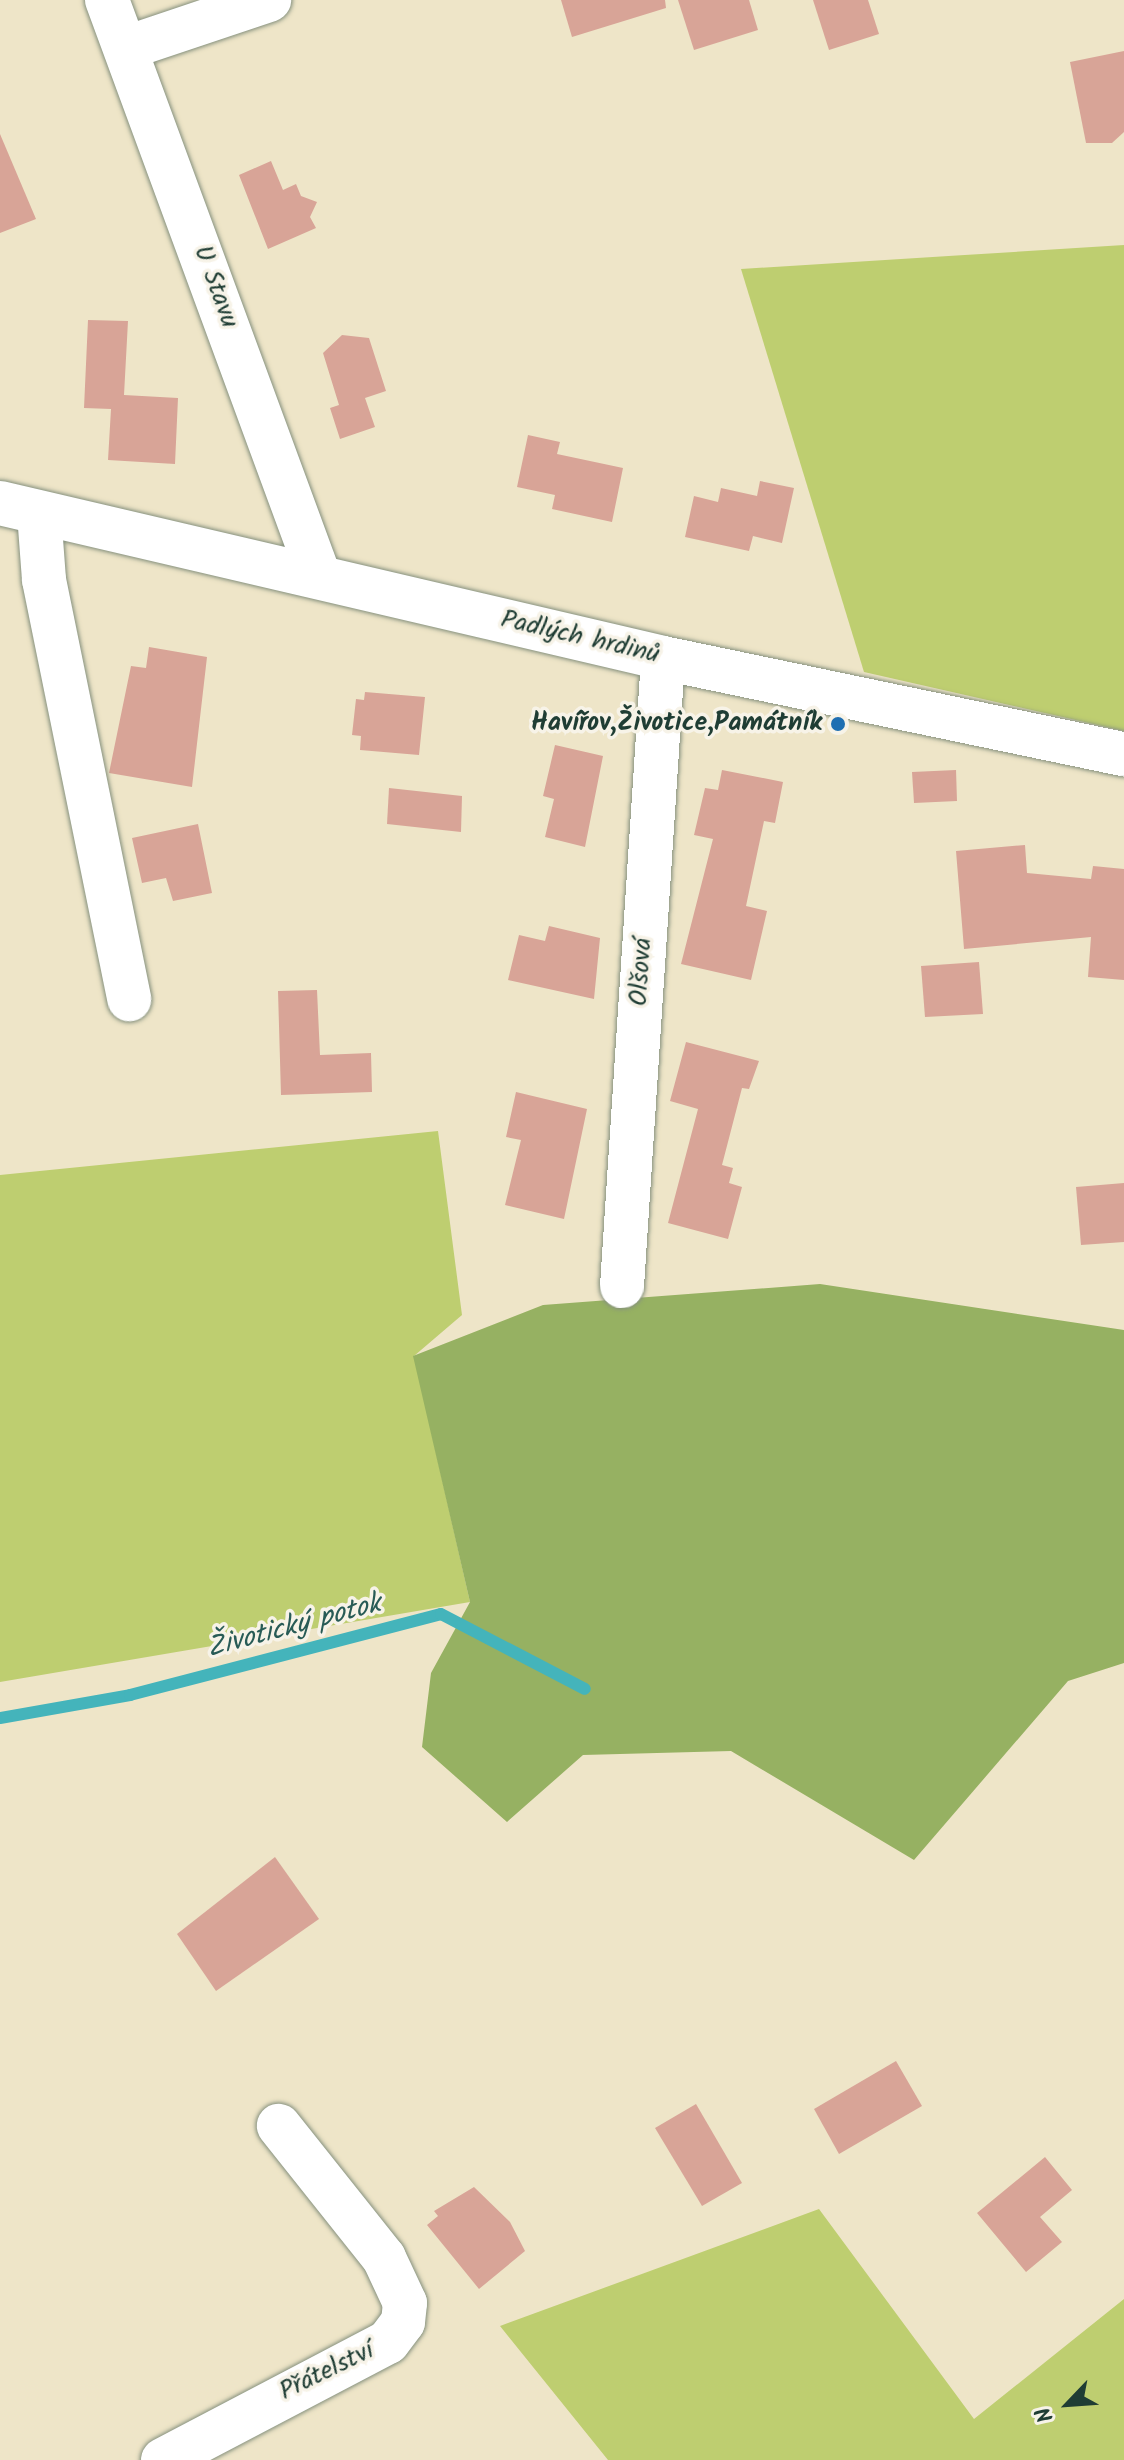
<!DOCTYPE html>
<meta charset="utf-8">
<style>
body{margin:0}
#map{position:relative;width:1124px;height:2460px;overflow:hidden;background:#eee5c8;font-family:Kalam,sans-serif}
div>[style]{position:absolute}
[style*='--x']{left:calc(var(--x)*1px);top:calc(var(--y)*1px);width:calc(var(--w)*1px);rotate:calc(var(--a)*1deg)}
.green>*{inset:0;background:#bece70}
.forest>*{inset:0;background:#96b162}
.stream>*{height:12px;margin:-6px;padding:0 6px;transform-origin:6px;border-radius:6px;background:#44b4bb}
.building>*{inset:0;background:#d8a497}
.roads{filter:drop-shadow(0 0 2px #86917e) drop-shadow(0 0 2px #86917e)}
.minor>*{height:44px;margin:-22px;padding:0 22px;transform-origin:22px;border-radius:22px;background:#fff}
.dots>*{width:22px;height:22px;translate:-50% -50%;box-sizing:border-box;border:4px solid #f7f3e8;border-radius:50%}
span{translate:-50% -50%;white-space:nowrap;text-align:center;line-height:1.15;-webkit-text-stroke:7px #f7f3e8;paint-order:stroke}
.street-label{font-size:26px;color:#1f3d34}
.poi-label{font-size:26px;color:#1f3d34;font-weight:700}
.right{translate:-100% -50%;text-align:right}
.water-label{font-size:28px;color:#285b56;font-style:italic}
.north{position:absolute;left:1028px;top:2364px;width:80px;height:80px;-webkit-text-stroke:6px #f7f3e8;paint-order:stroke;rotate:245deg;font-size:22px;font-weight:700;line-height:32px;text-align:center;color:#1f3d34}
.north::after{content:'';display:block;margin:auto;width:28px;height:36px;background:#1f3d34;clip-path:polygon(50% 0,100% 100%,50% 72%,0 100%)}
</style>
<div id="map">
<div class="green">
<div style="clip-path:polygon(1124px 245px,1124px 731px,864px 672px,741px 269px)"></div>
<div style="clip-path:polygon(438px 1131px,462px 1315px,414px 1356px,470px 1602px,0 1682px,0 1175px)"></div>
<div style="clip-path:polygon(819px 2209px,974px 2419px,1124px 2299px,1124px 2460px,608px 2460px,500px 2326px)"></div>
</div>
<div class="forest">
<div style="clip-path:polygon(820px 1284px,1124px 1330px,1124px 1663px,1068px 1681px,914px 1860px,731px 1751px,583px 1755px,507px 1822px,422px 1747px,431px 1673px,470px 1602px,413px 1356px,543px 1305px)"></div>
</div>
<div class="stream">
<div style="--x:0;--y:1718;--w:132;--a:-10"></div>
<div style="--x:130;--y:1695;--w:321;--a:-14.6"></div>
<div style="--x:441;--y:1614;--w:162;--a:27.5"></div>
</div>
<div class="building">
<div style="clip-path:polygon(561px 0,665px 0,666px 8px,572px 37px)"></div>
<div style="clip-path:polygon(678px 0,749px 0,758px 30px,694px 50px)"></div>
<div style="clip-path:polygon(813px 0,868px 0,879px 34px,829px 50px)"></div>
<div style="clip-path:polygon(1124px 51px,1124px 132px,1112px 143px,1086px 143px,1070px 62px)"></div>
<div style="clip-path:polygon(0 134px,36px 219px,0 233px)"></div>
<div style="clip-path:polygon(271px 161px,283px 190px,296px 184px,301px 196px,317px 202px,310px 217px,316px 228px,268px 249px,239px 175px)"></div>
<div style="clip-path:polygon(88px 320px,128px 321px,124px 395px,178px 398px,175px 464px,108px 460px,111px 409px,84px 408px)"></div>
<div style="clip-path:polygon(342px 335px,369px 338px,386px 391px,365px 398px,375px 427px,340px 439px,330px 408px,339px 405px,323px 353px)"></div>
<div style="clip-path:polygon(528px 435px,560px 442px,557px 454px,623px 468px,612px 522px,552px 509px,555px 495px,517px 487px)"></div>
<div style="clip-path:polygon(760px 481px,794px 488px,782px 543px,753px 536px,749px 551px,685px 537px,694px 496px,718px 502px,721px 488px,757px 496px)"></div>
<div style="clip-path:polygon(149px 647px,207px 657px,192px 787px,109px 773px,131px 666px,146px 668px)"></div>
<div style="clip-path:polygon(365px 692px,425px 697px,419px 755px,360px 750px,361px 736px,352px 735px,356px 699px,364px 700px)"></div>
<div style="clip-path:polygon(555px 745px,603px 756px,585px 847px,545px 837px,554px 799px,543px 796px)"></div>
<div style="clip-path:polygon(722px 770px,783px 782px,775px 823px,764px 821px,746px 906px,767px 911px,751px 980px,681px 964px,713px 839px,694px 835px,705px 788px,718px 790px)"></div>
<div style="clip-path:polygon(956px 770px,957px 801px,914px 803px,912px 772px)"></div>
<div style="clip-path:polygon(389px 788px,462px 796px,461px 832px,387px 824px)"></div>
<div style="clip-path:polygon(198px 824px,212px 893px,173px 901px,166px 878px,142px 883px,132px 838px)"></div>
<div style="clip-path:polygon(1025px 845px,1027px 873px,1091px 879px,1093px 866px,1124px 869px,1124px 980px,1088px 977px,1091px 937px,964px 949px,956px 851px)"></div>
<div style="clip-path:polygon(549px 926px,600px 938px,594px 999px,508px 980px,519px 935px,545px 941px)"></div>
<div style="clip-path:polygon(979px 962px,983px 1014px,925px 1017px,921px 966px)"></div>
<div style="clip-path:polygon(317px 990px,320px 1055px,371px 1053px,372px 1092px,281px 1095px,278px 991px)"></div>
<div style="clip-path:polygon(686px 1042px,759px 1061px,749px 1089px,742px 1088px,722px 1165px,733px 1168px,729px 1183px,742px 1187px,728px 1239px,668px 1223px,698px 1109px,670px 1101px)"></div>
<div style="clip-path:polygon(516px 1092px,587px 1109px,564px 1219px,505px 1205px,521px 1140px,506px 1137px)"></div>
<div style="clip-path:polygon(1124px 1183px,1124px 1242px,1081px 1245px,1076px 1187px)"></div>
<div style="clip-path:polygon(275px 1857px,319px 1919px,216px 1991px,177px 1934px)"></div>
<div style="clip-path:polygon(896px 2061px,922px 2106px,839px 2154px,814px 2109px)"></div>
<div style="clip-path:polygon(696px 2104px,742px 2183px,702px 2206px,655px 2128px)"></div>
<div style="clip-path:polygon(1045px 2157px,1072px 2190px,1040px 2217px,1062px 2242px,1026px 2272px,977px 2213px)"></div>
<div style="clip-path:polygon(474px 2187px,510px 2222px,525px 2251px,479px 2289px,427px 2225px,438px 2216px,434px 2211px)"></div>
</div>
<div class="roads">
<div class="minor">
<div style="--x:107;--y:0;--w:614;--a:69.79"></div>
<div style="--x:129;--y:47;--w:148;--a:-18.6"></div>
<div style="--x:0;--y:503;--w:681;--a:13.16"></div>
<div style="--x:663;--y:658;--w:471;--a:11.8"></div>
<div style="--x:39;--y:513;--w:67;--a:85.7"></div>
<div style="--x:44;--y:580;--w:428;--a:78.5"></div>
<div style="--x:622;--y:1286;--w:629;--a:-86.26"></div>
<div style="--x:163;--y:2460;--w:254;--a:-27.7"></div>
<div style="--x:388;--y:2342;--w:25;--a:-53"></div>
<div style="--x:403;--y:2322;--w:19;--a:-84"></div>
<div style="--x:405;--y:2303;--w:50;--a:-115"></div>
<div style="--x:384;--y:2258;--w:169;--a:-128.5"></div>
</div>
</div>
<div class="dots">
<div style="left:838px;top:724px;background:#1f6fb2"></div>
</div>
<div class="street-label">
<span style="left:215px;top:287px;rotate:70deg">U Stavu</span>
<span style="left:580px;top:638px;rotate:13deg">Padlých hrdinů</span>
<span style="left:642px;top:972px;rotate:-86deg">Olšová</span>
<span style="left:327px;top:2372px;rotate:-26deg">Přátelství</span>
</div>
<div class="poi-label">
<span class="right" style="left:822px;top:724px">Havířov,Životice,Památník</span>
</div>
<div class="water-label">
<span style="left:294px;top:1627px;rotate:-15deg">Životický potok</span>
</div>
<div class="north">N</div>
</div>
